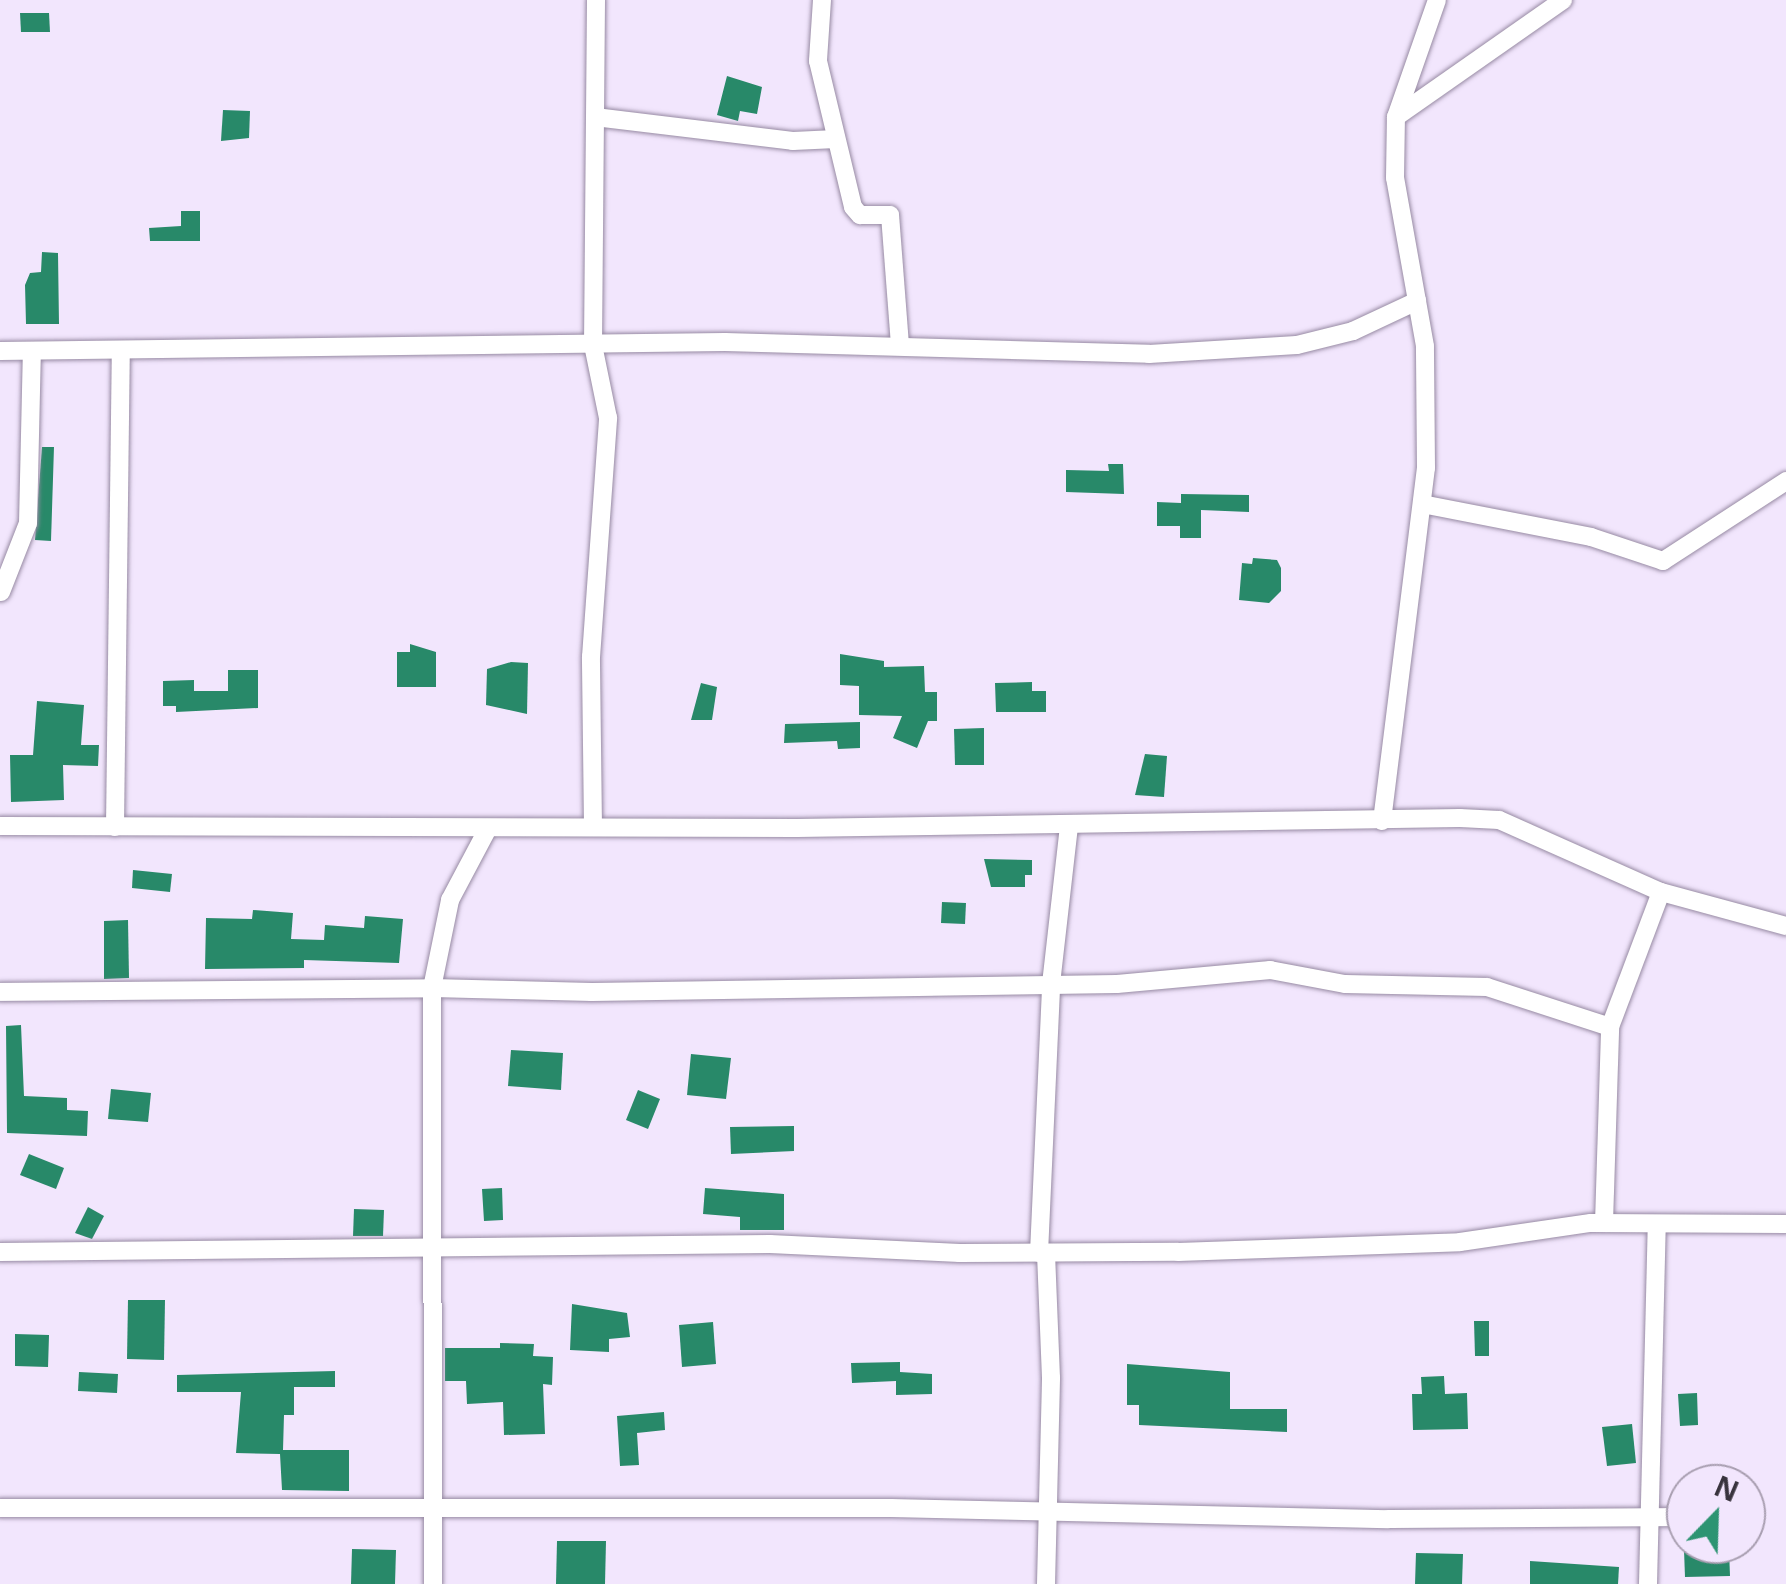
<!DOCTYPE html>
<style>
body{margin:0}
#map{position:relative;width:1786px;height:1584px;overflow:hidden;background:#f2e6fd;font-family:"Open Sans",sans-serif}
div>[style]{position:absolute}
[style*='--x']{left:calc(var(--x)*1px);top:calc(var(--y)*1px);width:calc(var(--w)*1px);rotate:calc(var(--a)*1deg)}
.building>*{inset:0;background:#288969}
.roads{filter:drop-shadow(0 0 2px #978aa3) drop-shadow(0 0 2px #978aa3)}
.minor>*{height:18px;margin:-9px;padding:0 9px;transform-origin:9px;border-radius:9px;background:#fff}
span{translate:-50% -50%;white-space:nowrap;text-align:center;line-height:1.15;-webkit-text-stroke:10px #f2e6fd;paint-order:stroke}
.north{position:absolute;left:1666px;top:1464px;width:100px;height:100px;box-sizing:border-box;background:#f2e6fd;border:2px solid #a89eb0;border-radius:50%;rotate:23deg;font-size:28px;font-weight:700;line-height:40px;text-align:center;color:#38333d}
.north::after{content:'';display:block;margin:auto;width:35px;height:45px;background:#2d9472;clip-path:polygon(50% 0,100% 100%,50% 72%,0 100%)}
</style>
<div id="map">
<div class="building">
<div style="clip-path:polygon(20px 13px,49px 13px,50px 32px,21px 32px)"></div>
<div style="clip-path:polygon(727px 76px,762px 87px,757px 114px,740px 111px,738px 121px,717px 115px)"></div>
<div style="clip-path:polygon(223px 110px,250px 111px,249px 138px,221px 141px)"></div>
<div style="clip-path:polygon(181px 211px,200px 211px,200px 241px,150px 241px,149px 228px,181px 226px)"></div>
<div style="clip-path:polygon(42px 252px,58px 253px,59px 324px,26px 324px,25px 285px,30px 273px,41px 272px)"></div>
<div style="clip-path:polygon(42px 447px,54px 447px,51px 541px,35px 540px)"></div>
<div style="clip-path:polygon(1108px 464px,1123px 464px,1124px 494px,1066px 492px,1066px 470px,1109px 471px)"></div>
<div style="clip-path:polygon(1181px 494px,1249px 495px,1249px 512px,1201px 510px,1201px 538px,1180px 538px,1180px 526px,1157px 526px,1157px 502px,1181px 503px)"></div>
<div style="clip-path:polygon(1253px 558px,1277px 560px,1281px 568px,1281px 591px,1269px 603px,1239px 600px,1242px 563px,1252px 564px)"></div>
<div style="clip-path:polygon(410px 644px,436px 652px,436px 687px,397px 687px,397px 652px,410px 652px)"></div>
<div style="clip-path:polygon(840px 654px,884px 661px,884px 667px,924px 666px,925px 692px,937px 692px,937px 721px,928px 721px,917px 748px,893px 738px,902px 716px,859px 715px,859px 686px,840px 685px)"></div>
<div style="clip-path:polygon(511px 662px,528px 663px,527px 714px,486px 705px,487px 669px)"></div>
<div style="clip-path:polygon(228px 670px,258px 670px,258px 708px,176px 712px,176px 706px,163px 706px,163px 681px,194px 680px,194px 691px,228px 691px)"></div>
<div style="clip-path:polygon(1032px 682px,1032px 691px,1046px 691px,1046px 712px,996px 712px,995px 683px)"></div>
<div style="clip-path:polygon(701px 683px,717px 687px,712px 720px,691px 720px)"></div>
<div style="clip-path:polygon(37px 701px,84px 705px,81px 745px,99px 745px,98px 766px,63px 765px,64px 800px,11px 802px,10px 755px,33px 755px)"></div>
<div style="clip-path:polygon(860px 722px,860px 748px,838px 749px,837px 741px,784px 743px,785px 724px)"></div>
<div style="clip-path:polygon(984px 728px,984px 765px,955px 765px,954px 729px)"></div>
<div style="clip-path:polygon(1145px 754px,1167px 756px,1164px 797px,1135px 795px)"></div>
<div style="clip-path:polygon(984px 859px,1032px 860px,1032px 875px,1025px 875px,1025px 887px,991px 887px)"></div>
<div style="clip-path:polygon(133px 870px,172px 874px,170px 892px,132px 888px)"></div>
<div style="clip-path:polygon(942px 902px,966px 903px,965px 924px,941px 923px)"></div>
<div style="clip-path:polygon(253px 910px,293px 913px,291px 939px,324px 940px,325px 925px,364px 928px,365px 916px,403px 919px,399px 963px,304px 960px,304px 968px,205px 969px,206px 918px,252px 919px)"></div>
<div style="clip-path:polygon(128px 920px,129px 978px,104px 979px,104px 921px)"></div>
<div style="clip-path:polygon(21px 1025px,24px 1096px,67px 1098px,67px 1110px,88px 1111px,87px 1136px,7px 1133px,6px 1026px)"></div>
<div style="clip-path:polygon(511px 1050px,563px 1053px,561px 1090px,508px 1086px)"></div>
<div style="clip-path:polygon(691px 1054px,731px 1058px,726px 1099px,687px 1095px)"></div>
<div style="clip-path:polygon(111px 1089px,151px 1093px,148px 1122px,108px 1119px)"></div>
<div style="clip-path:polygon(638px 1090px,660px 1099px,648px 1129px,626px 1120px)"></div>
<div style="clip-path:polygon(794px 1126px,794px 1151px,731px 1154px,730px 1127px)"></div>
<div style="clip-path:polygon(29px 1154px,64px 1168px,56px 1189px,20px 1175px)"></div>
<div style="clip-path:polygon(502px 1188px,503px 1220px,484px 1221px,482px 1189px)"></div>
<div style="clip-path:polygon(705px 1188px,784px 1194px,784px 1230px,740px 1230px,740px 1217px,703px 1214px)"></div>
<div style="clip-path:polygon(88px 1207px,104px 1216px,92px 1239px,75px 1233px)"></div>
<div style="clip-path:polygon(354px 1209px,384px 1210px,383px 1236px,353px 1236px)"></div>
<div style="clip-path:polygon(128px 1300px,165px 1300px,164px 1360px,127px 1359px)"></div>
<div style="clip-path:polygon(572px 1304px,627px 1313px,630px 1337px,609px 1339px,609px 1352px,570px 1350px)"></div>
<div style="clip-path:polygon(1474px 1321px,1489px 1321px,1489px 1356px,1475px 1356px)"></div>
<div style="clip-path:polygon(713px 1322px,716px 1364px,682px 1367px,679px 1325px)"></div>
<div style="clip-path:polygon(15px 1334px,49px 1335px,48px 1367px,15px 1366px)"></div>
<div style="clip-path:polygon(500px 1343px,534px 1344px,533px 1356px,553px 1357px,552px 1385px,543px 1384px,545px 1434px,504px 1435px,503px 1402px,467px 1404px,466px 1381px,445px 1381px,445px 1348px,500px 1348px)"></div>
<div style="clip-path:polygon(900px 1362px,900px 1372px,932px 1374px,932px 1394px,896px 1395px,896px 1381px,852px 1383px,851px 1363px)"></div>
<div style="clip-path:polygon(1127px 1364px,1230px 1372px,1230px 1409px,1287px 1409px,1287px 1432px,1139px 1425px,1139px 1405px,1127px 1405px)"></div>
<div style="clip-path:polygon(335px 1371px,335px 1387px,294px 1387px,294px 1415px,284px 1415px,283px 1450px,349px 1450px,349px 1491px,282px 1490px,280px 1454px,236px 1453px,241px 1392px,177px 1392px,177px 1375px)"></div>
<div style="clip-path:polygon(79px 1372px,118px 1374px,117px 1393px,78px 1391px)"></div>
<div style="clip-path:polygon(1444px 1376px,1445px 1394px,1467px 1393px,1468px 1429px,1413px 1430px,1412px 1394px,1422px 1394px,1421px 1377px)"></div>
<div style="clip-path:polygon(1697px 1393px,1698px 1425px,1680px 1426px,1678px 1394px)"></div>
<div style="clip-path:polygon(664px 1412px,665px 1430px,637px 1433px,639px 1465px,620px 1466px,617px 1416px)"></div>
<div style="clip-path:polygon(1632px 1424px,1636px 1463px,1607px 1466px,1602px 1427px)"></div>
<div style="clip-path:polygon(557px 1541px,606px 1541px,605px 1584px,556px 1584px)"></div>
<div style="clip-path:polygon(352px 1549px,396px 1550px,395px 1584px,351px 1584px)"></div>
<div style="clip-path:polygon(1729px 1549px,1730px 1576px,1685px 1577px,1684px 1550px)"></div>
<div style="clip-path:polygon(1416px 1553px,1463px 1554px,1462px 1584px,1415px 1584px)"></div>
<div style="clip-path:polygon(1530px 1561px,1619px 1567px,1618px 1584px,1530px 1584px)"></div>
</div>
<div class="roads">
<div class="minor">
<div style="--x:822;--y:0;--w:61;--a:93.8"></div>
<div style="--x:818;--y:61;--w:150;--a:76.5"></div>
<div style="--x:853;--y:207;--w:11;--a:49"></div>
<div style="--x:860;--y:215;--w:30;--a:0"></div>
<div style="--x:890;--y:215;--w:129;--a:85.6"></div>
<div style="--x:595;--y:117;--w:199;--a:6.9"></div>
<div style="--x:793;--y:141;--w:43;--a:-2.7"></div>
<div style="--x:1396;--y:117;--w:204;--a:-35"></div>
<div style="--x:0;--y:351;--w:725;--a:-0.71"></div>
<div style="--x:725;--y:342;--w:424;--a:1.6"></div>
<div style="--x:1149;--y:354;--w:148;--a:-3.5"></div>
<div style="--x:1297;--y:345;--w:58;--a:-14"></div>
<div style="--x:1353;--y:331;--w:71;--a:-25.1"></div>
<div style="--x:1422;--y:504;--w:172;--a:11"></div>
<div style="--x:1591;--y:537;--w:76;--a:18.4"></div>
<div style="--x:1663;--y:561;--w:147;--a:-33"></div>
<div style="--x:1;--y:592;--w:74;--a:-68.6"></div>
<div style="--x:28;--y:523;--w:172;--a:-88.7"></div>
<div style="--x:1382;--y:821;--w:356;--a:-82.9"></div>
<div style="--x:1426;--y:468;--w:122;--a:-90.5"></div>
<div style="--x:1425;--y:346;--w:171;--a:-100.1"></div>
<div style="--x:1395;--y:178;--w:61;--a:-89.1"></div>
<div style="--x:1396;--y:117;--w:124;--a:-70.7"></div>
<div style="--x:0;--y:826;--w:797;--a:0.14"></div>
<div style="--x:797;--y:828;--w:663;--a:-0.86"></div>
<div style="--x:1460;--y:818;--w:39;--a:3"></div>
<div style="--x:1499;--y:820;--w:177;--a:24"></div>
<div style="--x:1661;--y:892;--w:130;--a:15.2"></div>
<div style="--x:115;--y:827;--w:476;--a:-89.3"></div>
<div style="--x:593;--y:827;--w:170;--a:-90.7"></div>
<div style="--x:591;--y:657;--w:240;--a:-85.9"></div>
<div style="--x:608;--y:418;--w:75;--a:-101.6"></div>
<div style="--x:593;--y:345;--w:345;--a:-89.5"></div>
<div style="--x:0;--y:992;--w:432;--a:-0.5"></div>
<div style="--x:432;--y:988;--w:90;--a:-78.4"></div>
<div style="--x:450;--y:900;--w:79;--a:-62.1"></div>
<div style="--x:1604;--y:1223;--w:196;--a:-88.2"></div>
<div style="--x:1610;--y:1027;--w:144;--a:-69.3"></div>
<div style="--x:0;--y:1252;--w:770;--a:-0.6"></div>
<div style="--x:770;--y:1244;--w:190;--a:2.7"></div>
<div style="--x:960;--y:1253;--w:218;--a:-0.3"></div>
<div style="--x:1178;--y:1252;--w:282;--a:-2"></div>
<div style="--x:1460;--y:1242;--w:132;--a:-8.3"></div>
<div style="--x:1591;--y:1223;--w:195;--a:0.3"></div>
<div style="--x:1039;--y:1253;--w:269;--a:-87.4"></div>
<div style="--x:1051;--y:984;--w:159;--a:-83.5"></div>
<div style="--x:0;--y:1508;--w:891;--a:0"></div>
<div style="--x:891;--y:1508;--w:497;--a:1.3"></div>
<div style="--x:1388;--y:1519;--w:298;--a:-0.4"></div>
<div style="--x:433;--y:1584;--w:596;--a:-90.1"></div>
<div style="--x:432;--y:988;--w:160;--a:1.4"></div>
<div style="--x:592;--y:992;--w:525;--a:-0.87"></div>
<div style="--x:1117;--y:984;--w:154;--a:-5.2"></div>
<div style="--x:1270;--y:970;--w:76;--a:10.6"></div>
<div style="--x:1345;--y:984;--w:142;--a:1.2"></div>
<div style="--x:1487;--y:987;--w:129;--a:18"></div>
<div style="--x:1046;--y:1584;--w:206;--a:-88.6"></div>
<div style="--x:1051;--y:1378;--w:125;--a:-92.3"></div>
<div style="--x:1648;--y:1584;--w:359;--a:-88.6"></div>
</div>
</div>
<div class="north">N</div>
</div>
